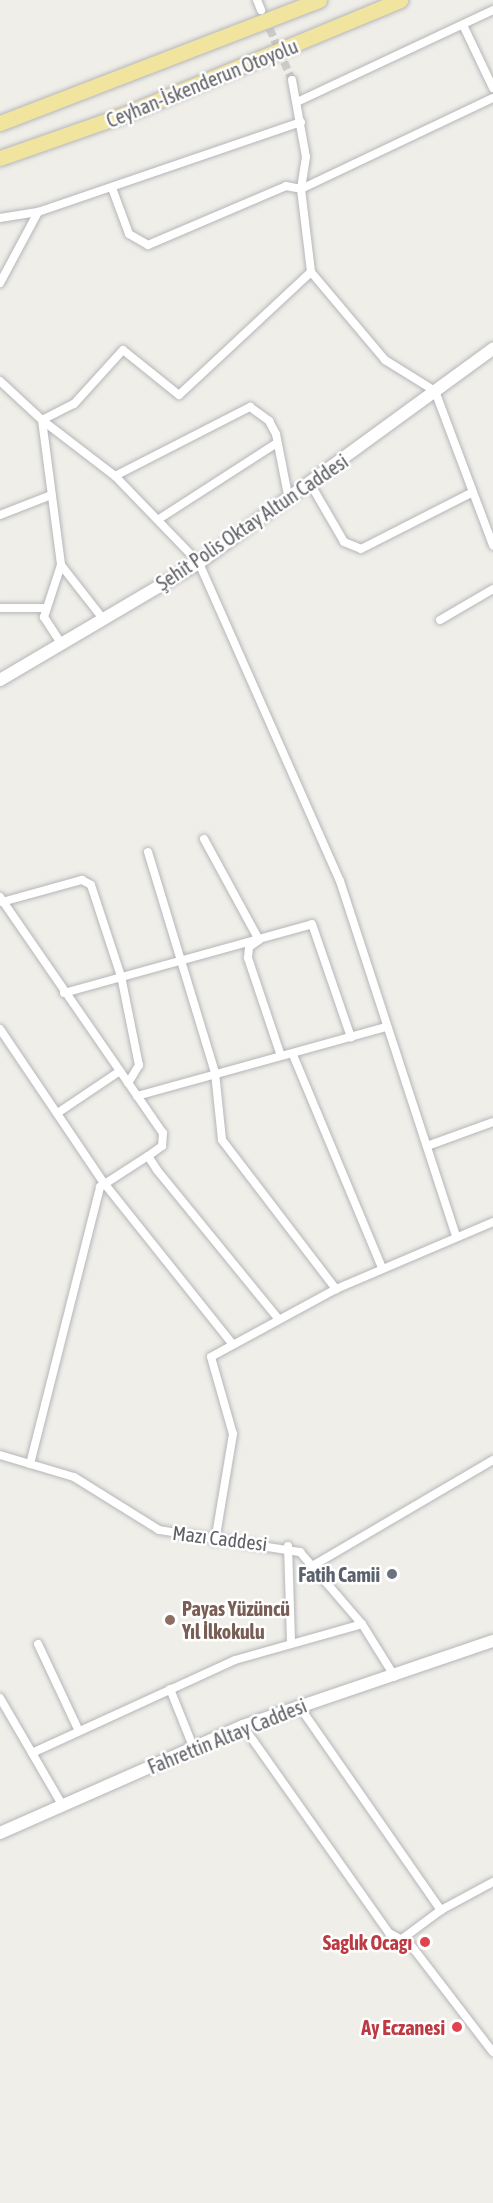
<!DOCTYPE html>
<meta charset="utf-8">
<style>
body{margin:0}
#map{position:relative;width:493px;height:2203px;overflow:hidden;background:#efeee8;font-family:"Asap Condensed",sans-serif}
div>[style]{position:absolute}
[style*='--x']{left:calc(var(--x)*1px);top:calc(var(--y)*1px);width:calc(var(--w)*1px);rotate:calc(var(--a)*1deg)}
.street-tunnel>*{height:8px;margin-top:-4px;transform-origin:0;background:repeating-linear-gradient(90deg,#cbcbc8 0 8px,transparent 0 12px)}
.roads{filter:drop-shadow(0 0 2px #b5b6ba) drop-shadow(0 0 2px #b5b6ba)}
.street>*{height:8px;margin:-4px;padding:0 4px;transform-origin:4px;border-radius:4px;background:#fff}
.secondary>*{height:12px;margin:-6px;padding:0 6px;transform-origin:6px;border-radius:6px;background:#fff}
.highway>*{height:15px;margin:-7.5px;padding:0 7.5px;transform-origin:7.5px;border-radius:7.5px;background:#f1e49e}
.dots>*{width:16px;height:16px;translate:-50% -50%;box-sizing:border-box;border:3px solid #fff;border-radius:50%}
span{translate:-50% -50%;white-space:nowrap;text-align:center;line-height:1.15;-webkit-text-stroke:5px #fff;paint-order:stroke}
.street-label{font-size:20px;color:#5f6166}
.worship-label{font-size:20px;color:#5b616d;font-weight:700}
.right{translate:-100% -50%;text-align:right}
.education-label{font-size:20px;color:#785e54;font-weight:700}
.left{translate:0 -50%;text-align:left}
.health-label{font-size:20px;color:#be3a42;font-weight:700}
</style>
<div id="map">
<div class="street-tunnel">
<div style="--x:265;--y:18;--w:68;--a:66.5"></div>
</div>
<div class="roads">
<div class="street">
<div style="--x:257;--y:0;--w:11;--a:68"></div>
<div style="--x:463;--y:25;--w:70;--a:64.5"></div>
<div style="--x:292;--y:80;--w:78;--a:79.7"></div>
<div style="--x:306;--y:157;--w:32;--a:99"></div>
<div style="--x:301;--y:189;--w:84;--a:83.1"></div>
<div style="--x:311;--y:272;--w:115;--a:49.9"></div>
<div style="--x:385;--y:360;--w:59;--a:31.8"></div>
<div style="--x:435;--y:391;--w:165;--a:69.4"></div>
<div style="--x:297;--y:102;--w:217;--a:-25.1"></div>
<div style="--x:112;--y:188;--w:49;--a:69.7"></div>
<div style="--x:129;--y:234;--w:22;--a:30"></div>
<div style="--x:148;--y:245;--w:150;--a:-23.1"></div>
<div style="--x:286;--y:186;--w:15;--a:11"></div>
<div style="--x:301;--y:189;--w:212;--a:-25.4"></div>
<div style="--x:0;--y:218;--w:38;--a:-9"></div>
<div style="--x:38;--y:212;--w:278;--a:-18.9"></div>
<div style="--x:0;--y:283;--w:81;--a:-61.8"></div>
<div style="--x:0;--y:381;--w:57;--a:42.9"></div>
<div style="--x:42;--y:420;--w:36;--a:-27"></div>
<div style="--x:74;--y:404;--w:73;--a:-47.8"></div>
<div style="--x:123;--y:350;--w:72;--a:38.8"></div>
<div style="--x:179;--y:395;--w:180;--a:-43"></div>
<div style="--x:42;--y:420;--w:92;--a:37.5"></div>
<div style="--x:115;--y:476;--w:121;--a:46"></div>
<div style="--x:199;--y:563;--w:348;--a:66.1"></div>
<div style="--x:340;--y:881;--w:373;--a:71.9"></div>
<div style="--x:42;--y:420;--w:146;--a:82.5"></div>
<div style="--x:61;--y:565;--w:70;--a:52"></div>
<div style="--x:115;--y:476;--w:152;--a:-27.1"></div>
<div style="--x:250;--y:407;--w:24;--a:36"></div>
<div style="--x:269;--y:421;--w:15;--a:62"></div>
<div style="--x:276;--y:434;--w:67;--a:78.9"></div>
<div style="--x:311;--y:485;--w:66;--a:59.9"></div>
<div style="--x:344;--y:542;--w:18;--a:22"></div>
<div style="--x:361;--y:549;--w:121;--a:-27"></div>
<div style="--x:0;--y:515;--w:53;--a:-21.2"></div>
<div style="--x:159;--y:519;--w:140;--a:-32.8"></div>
<div style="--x:61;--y:565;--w:55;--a:108.1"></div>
<div style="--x:44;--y:617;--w:31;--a:57"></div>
<div style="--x:0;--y:608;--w:45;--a:0"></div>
<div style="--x:440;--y:620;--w:61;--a:-30.3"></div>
<div style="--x:204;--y:839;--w:115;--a:61.4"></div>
<div style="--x:259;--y:940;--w:12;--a:145"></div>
<div style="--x:249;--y:947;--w:11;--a:95"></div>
<div style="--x:248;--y:958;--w:100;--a:71.4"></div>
<div style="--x:148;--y:852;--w:231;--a:73.1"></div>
<div style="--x:215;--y:1073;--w:67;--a:84"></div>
<div style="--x:222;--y:1140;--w:188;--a:52.6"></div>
<div style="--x:336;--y:1289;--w:142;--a:151.5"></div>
<div style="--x:211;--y:1357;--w:80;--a:74.1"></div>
<div style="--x:233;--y:1434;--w:109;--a:99.5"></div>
<div style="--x:0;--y:897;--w:287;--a:55.4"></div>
<div style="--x:163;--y:1133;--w:13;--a:94"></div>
<div style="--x:162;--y:1146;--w:17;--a:144"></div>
<div style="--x:148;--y:1156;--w:17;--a:57"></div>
<div style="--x:157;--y:1170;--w:190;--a:50.8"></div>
<div style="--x:2;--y:902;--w:83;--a:-15.4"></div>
<div style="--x:82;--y:880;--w:10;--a:29"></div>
<div style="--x:91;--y:885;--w:96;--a:71.8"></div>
<div style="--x:121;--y:976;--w:91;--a:78.6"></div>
<div style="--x:139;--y:1065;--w:21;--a:121"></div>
<div style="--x:64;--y:993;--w:257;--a:-15.5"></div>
<div style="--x:312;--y:924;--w:120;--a:71"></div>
<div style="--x:0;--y:1029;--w:186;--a:56"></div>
<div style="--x:104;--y:1183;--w:203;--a:51.4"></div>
<div style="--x:293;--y:1055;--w:231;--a:67.3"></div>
<div style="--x:137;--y:1096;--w:257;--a:-15.5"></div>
<div style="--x:59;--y:1112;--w:73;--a:-33.9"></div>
<div style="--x:427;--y:1146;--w:70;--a:-20"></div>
<div style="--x:336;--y:1289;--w:171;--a:-23.1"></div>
<div style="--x:0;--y:1455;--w:77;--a:16.6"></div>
<div style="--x:74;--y:1477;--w:100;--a:31.9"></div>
<div style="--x:159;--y:1530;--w:143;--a:8.9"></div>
<div style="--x:300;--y:1552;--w:95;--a:49.3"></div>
<div style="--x:362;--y:1624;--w:62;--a:58.1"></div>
<div style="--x:30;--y:1464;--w:286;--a:-75.8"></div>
<div style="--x:100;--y:1187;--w:57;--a:-32.9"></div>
<div style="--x:288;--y:1546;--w:97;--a:88.2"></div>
<div style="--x:314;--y:1565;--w:208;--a:-30.4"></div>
<div style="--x:38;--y:1644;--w:92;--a:64.8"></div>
<div style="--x:170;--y:1689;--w:65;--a:68.2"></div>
<div style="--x:0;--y:1698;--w:121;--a:59.8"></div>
<div style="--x:299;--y:1706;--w:249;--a:55.2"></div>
<div style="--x:243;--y:1726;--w:253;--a:54.8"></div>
<div style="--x:389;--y:1933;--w:24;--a:28"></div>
<div style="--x:410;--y:1944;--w:136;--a:52.5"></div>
<div style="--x:32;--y:1753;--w:223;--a:-24.6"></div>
<div style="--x:235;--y:1660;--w:132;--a:-15.8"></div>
<div style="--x:402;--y:1939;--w:49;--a:-36.6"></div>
<div style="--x:441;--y:1910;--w:59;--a:-28.3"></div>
</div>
<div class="secondary">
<div style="--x:0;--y:680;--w:231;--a:-30.5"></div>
<div style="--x:199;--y:563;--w:364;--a:-36.1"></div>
<div style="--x:0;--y:1833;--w:266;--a:-23.8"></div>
<div style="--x:243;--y:1726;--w:264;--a:-18.8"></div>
</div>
<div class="highway">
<div style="--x:0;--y:123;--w:342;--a:-21.1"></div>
<div style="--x:0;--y:158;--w:130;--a:-19.3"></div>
<div style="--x:123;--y:115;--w:300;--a:-22.5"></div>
</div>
</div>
<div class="dots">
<div style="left:392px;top:1574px;background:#6b7280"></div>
<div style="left:170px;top:1620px;background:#8d6e63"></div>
<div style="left:425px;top:1942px;background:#e0444e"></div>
<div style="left:457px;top:2027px;background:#e0444e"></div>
</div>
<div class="street-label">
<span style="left:202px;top:83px;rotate:-22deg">Ceyhan-İskenderun Otoyolu</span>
<span style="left:252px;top:522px;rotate:-34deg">Şehit Polis Oktay Altun Caddesi</span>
<span style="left:220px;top:1538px;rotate:7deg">Mazı Caddesi</span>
<span style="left:227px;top:1736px;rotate:-22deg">Fahrettin Altay Caddesi</span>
</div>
<div class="worship-label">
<span class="right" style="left:380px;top:1574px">Fatih Camii</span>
</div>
<div class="education-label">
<span class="left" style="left:182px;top:1620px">Payas Yüzüncü<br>Yıl İlkokulu</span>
</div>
<div class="health-label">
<span class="right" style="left:412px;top:1942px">Saglık Ocagı</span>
<span class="right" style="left:445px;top:2027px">Ay Eczanesi</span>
</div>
</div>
